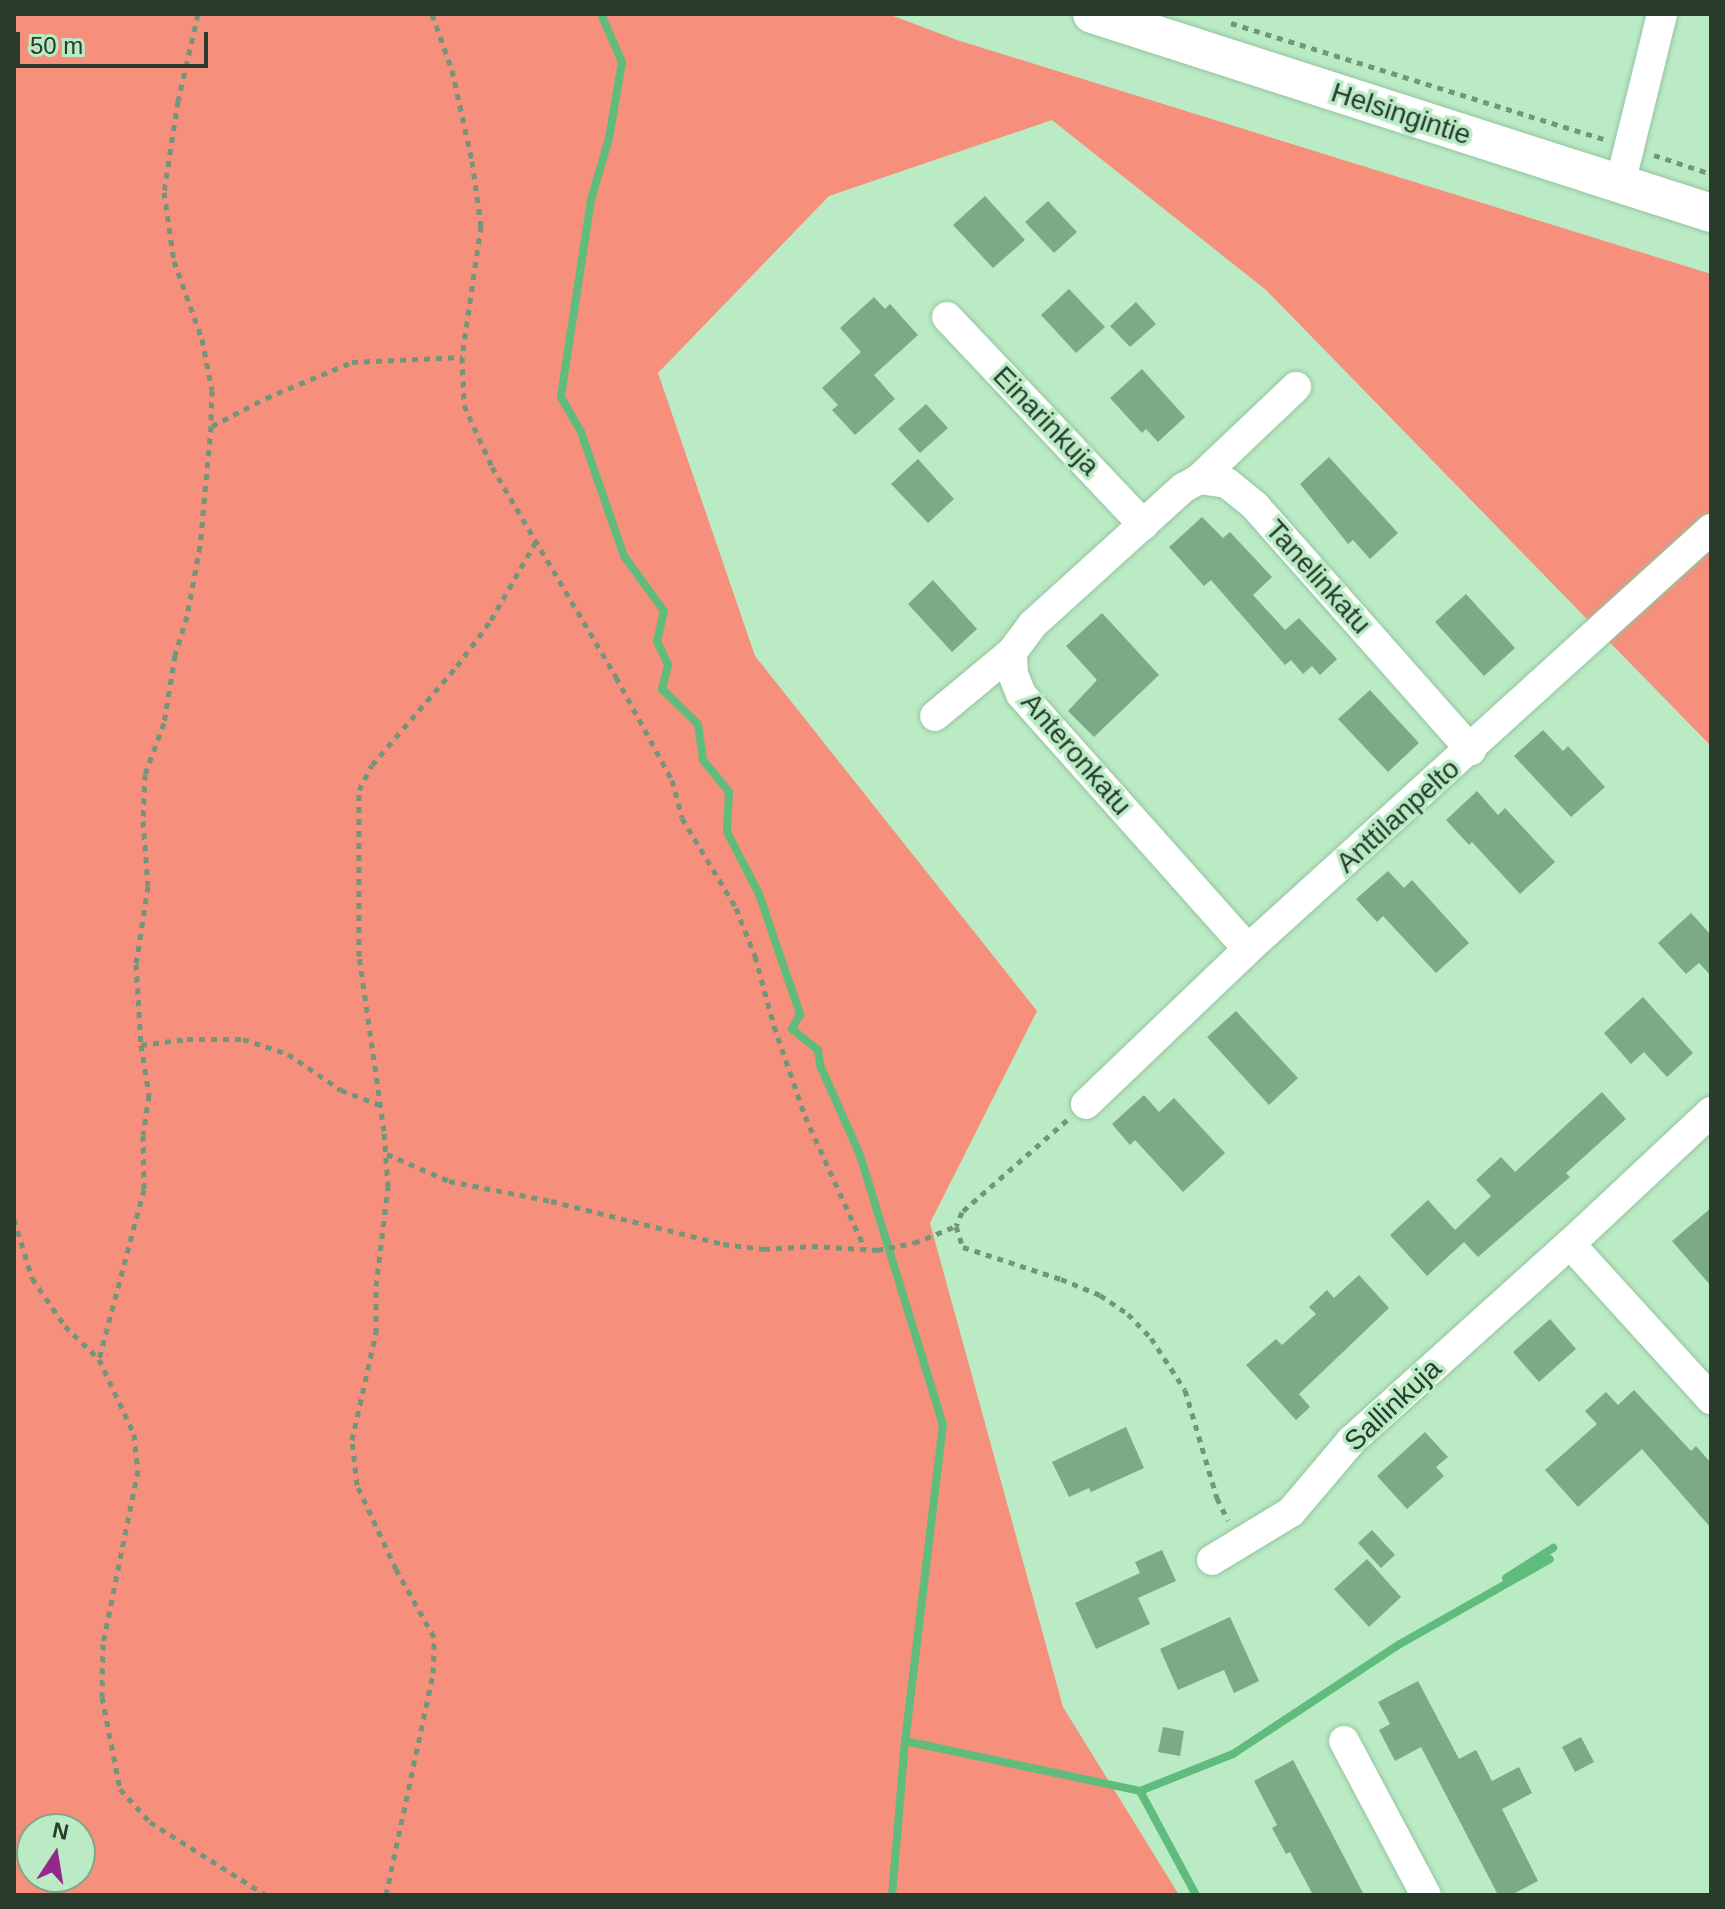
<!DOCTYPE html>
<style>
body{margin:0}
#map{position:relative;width:1725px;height:1909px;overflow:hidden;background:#baebc5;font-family:Helvetica,sans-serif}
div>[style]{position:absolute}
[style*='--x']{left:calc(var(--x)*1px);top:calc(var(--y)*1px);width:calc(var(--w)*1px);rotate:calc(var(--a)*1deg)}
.forest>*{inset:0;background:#f68f7b}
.stream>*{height:8px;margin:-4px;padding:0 4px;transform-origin:4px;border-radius:4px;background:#60bc7c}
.building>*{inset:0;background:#7caa87}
.path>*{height:5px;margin-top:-2.5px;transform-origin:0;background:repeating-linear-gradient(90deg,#73967b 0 6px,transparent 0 12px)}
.roads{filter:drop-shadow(0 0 2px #94c39f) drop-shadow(0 0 2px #94c39f)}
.minor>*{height:30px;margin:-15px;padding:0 15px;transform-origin:15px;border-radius:15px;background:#fff}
.major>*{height:38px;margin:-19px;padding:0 19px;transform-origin:19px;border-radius:19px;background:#fff}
span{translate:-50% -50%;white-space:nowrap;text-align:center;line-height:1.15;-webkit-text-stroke:7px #baebc5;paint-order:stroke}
.street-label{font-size:28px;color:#283b2c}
.frame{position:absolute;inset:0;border:16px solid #283b2c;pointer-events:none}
.north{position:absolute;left:16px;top:1813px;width:80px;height:80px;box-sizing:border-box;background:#baebc5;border:2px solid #80a588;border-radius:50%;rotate:12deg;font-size:22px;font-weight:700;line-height:32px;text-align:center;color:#283b2c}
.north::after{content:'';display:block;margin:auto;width:28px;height:36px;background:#94288b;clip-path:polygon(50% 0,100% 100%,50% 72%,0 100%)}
.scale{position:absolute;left:16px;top:32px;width:192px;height:36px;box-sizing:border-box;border:4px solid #283b2c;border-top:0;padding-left:10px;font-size:24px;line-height:28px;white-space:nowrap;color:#283b2c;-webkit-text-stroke:6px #baebc5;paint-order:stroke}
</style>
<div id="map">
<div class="forest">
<div style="clip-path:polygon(evenodd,14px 14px,888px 14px,957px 40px,1711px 274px,1711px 746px,1266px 290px,1052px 120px,829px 196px,658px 373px,755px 656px,1037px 1011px,930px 1223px,1063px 1707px,1179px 1895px,14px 1895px,14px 14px,32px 1829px,80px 1829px,80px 1877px,32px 1877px,32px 1829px)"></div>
</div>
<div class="stream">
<div style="--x:601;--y:14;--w:52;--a:66.4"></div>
<div style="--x:622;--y:62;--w:77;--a:99.7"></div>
<div style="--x:609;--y:138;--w:65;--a:106.2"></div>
<div style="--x:591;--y:200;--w:199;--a:98.7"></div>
<div style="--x:561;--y:397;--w:40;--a:60.3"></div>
<div style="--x:581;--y:432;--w:131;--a:70.9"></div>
<div style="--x:624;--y:556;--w:68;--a:54"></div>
<div style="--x:664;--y:611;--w:31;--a:103"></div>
<div style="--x:657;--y:641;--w:26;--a:65"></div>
<div style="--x:668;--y:665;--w:25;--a:104"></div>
<div style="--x:662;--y:689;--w:50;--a:44.2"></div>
<div style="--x:698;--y:724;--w:36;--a:82"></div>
<div style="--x:703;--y:760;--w:41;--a:50.9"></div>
<div style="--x:729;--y:792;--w:40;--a:92.9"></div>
<div style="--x:727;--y:832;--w:70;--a:62.7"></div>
<div style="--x:759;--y:894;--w:127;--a:71.1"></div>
<div style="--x:800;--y:1014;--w:17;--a:118"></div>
<div style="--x:792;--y:1029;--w:33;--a:39"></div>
<div style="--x:818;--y:1050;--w:15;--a:82"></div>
<div style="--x:820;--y:1065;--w:98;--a:66"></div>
<div style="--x:860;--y:1155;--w:282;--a:72.9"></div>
<div style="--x:943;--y:1424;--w:319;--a:96.8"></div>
<div style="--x:905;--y:1741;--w:155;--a:94.8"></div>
<div style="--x:1506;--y:1578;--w:56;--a:-32.6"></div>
<div style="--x:905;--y:1741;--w:240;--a:12"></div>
<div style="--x:1140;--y:1791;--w:100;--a:-21.7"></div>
<div style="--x:1233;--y:1754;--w:200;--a:-33.4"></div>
<div style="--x:1400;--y:1644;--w:172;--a:-29.5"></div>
<div style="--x:1140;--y:1791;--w:118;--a:61.7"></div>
</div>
<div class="building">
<div style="clip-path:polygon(985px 196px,1025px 240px,993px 268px,953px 225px)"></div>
<div style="clip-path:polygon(1048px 201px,1077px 232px,1054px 253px,1025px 222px)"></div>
<div style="clip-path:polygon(1069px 289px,1105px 327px,1076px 353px,1041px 315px)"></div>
<div style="clip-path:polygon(874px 297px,885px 309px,890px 304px,918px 335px,874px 375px,895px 399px,855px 435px,832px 410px,838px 405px,822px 388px,861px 352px,840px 328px)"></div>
<div style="clip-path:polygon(1136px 302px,1156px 324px,1130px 347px,1110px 326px)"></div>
<div style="clip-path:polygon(1142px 369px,1185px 417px,1158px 442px,1146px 429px,1142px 433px,1110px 398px)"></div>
<div style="clip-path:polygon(926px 404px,948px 428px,920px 453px,898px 429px)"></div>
<div style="clip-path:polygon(1329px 457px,1398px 533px,1370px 559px,1353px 540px,1348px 544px,1300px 484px)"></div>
<div style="clip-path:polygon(918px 459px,954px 499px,928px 523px,891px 484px)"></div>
<div style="clip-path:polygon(1202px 517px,1223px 538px,1230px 532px,1272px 577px,1253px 595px,1285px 630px,1299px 618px,1337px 659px,1320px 675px,1312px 666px,1303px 674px,1291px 660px,1285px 665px,1211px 580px,1204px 586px,1169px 547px)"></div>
<div style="clip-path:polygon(933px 580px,977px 629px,952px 652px,908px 604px)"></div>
<div style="clip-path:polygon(1466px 594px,1515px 648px,1484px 676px,1435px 622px)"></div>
<div style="clip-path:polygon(1102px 613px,1159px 675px,1094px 737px,1068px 711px,1097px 680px,1066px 646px)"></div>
<div style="clip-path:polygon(1370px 690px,1419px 743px,1388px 772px,1338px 719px)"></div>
<div style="clip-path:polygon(1543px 730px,1563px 751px,1568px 746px,1605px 787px,1571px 817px,1514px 756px)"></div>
<div style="clip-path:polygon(1477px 791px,1498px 815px,1505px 808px,1555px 862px,1520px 894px,1472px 842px,1469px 845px,1446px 820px)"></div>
<div style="clip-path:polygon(1388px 871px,1404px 888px,1412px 880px,1469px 943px,1436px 973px,1383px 916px,1377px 922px,1356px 899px)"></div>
<div style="clip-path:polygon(1691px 913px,1711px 935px,1711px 976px,1699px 963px,1686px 974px,1658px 943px)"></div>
<div style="clip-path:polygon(1643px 997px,1693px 1053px,1667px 1077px,1644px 1052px,1631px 1064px,1604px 1033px)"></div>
<div style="clip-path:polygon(1236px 1011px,1298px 1078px,1269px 1105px,1207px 1037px)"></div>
<div style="clip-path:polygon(1602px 1092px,1626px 1119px,1566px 1173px,1570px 1177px,1478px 1257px,1464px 1242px,1427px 1276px,1390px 1235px,1428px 1200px,1455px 1230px,1491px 1196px,1476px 1180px,1501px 1157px,1515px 1172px)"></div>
<div style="clip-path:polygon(1144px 1095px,1159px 1112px,1174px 1098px,1225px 1153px,1183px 1192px,1135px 1140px,1130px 1145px,1112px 1124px)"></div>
<div style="clip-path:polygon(1711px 1208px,1711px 1286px,1672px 1241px)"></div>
<div style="clip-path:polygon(1359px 1275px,1389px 1308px,1299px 1394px,1310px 1407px,1296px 1420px,1246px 1365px,1276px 1339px,1282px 1345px,1316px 1314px,1309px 1307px,1327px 1290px,1334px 1298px)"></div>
<div style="clip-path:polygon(1550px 1319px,1576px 1349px,1539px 1382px,1513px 1352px)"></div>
<div style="clip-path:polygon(1634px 1390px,1691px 1451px,1696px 1446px,1711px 1463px,1711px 1528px,1642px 1449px,1578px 1507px,1545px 1470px,1597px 1424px,1585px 1411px,1606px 1392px,1618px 1405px)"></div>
<div style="clip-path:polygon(1126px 1427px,1144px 1468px,1091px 1492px,1089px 1488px,1069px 1497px,1052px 1462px)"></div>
<div style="clip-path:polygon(1425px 1432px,1448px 1457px,1436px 1467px,1444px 1476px,1407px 1509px,1377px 1476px)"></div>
<div style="clip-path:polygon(1372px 1530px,1395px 1555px,1381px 1568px,1358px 1543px)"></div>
<div style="clip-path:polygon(1162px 1550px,1176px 1581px,1138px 1598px,1150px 1624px,1096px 1649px,1075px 1603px,1140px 1573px,1135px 1562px)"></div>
<div style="clip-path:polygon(1367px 1559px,1401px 1597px,1369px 1627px,1334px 1589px)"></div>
<div style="clip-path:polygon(1230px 1617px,1259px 1681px,1234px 1693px,1224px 1670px,1178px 1690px,1160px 1649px)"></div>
<div style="clip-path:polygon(1418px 1681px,1459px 1759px,1476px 1750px,1492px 1781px,1519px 1767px,1532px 1793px,1502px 1809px,1538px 1881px,1511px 1895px,1498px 1895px,1421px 1747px,1395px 1761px,1379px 1730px,1390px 1724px,1378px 1702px)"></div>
<div style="clip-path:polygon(1163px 1727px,1184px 1731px,1180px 1756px,1158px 1752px)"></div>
<div style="clip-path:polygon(1581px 1737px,1594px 1762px,1575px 1772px,1562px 1747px)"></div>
<div style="clip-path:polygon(1293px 1760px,1329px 1828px,1364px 1895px,1313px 1895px,1290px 1852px,1286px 1854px,1272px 1828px,1277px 1825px,1254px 1781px)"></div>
</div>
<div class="path">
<div style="--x:198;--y:14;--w:89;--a:102.9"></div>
<div style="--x:178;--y:101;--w:92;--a:98.7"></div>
<div style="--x:164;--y:192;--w:70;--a:81.8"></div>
<div style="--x:174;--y:261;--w:83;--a:70.3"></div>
<div style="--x:202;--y:339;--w:52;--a:78.9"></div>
<div style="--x:212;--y:390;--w:36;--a:92"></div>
<div style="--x:211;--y:426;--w:121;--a:95.2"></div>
<div style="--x:200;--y:546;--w:71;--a:100.5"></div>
<div style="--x:187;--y:616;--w:41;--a:107.1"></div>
<div style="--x:175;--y:655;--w:69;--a:99.2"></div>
<div style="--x:164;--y:723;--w:54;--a:110.4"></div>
<div style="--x:145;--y:774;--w:47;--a:92.4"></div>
<div style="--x:143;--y:821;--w:65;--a:85.6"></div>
<div style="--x:148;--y:886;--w:79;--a:98.7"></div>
<div style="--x:136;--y:964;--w:81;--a:86.5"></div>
<div style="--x:141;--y:1045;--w:51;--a:80.9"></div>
<div style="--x:149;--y:1095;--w:40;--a:98.5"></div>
<div style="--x:143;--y:1135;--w:54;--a:88.9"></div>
<div style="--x:144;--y:1189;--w:176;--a:104.8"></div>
<div style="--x:99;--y:1359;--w:83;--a:65"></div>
<div style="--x:134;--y:1434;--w:36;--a:84"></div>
<div style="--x:138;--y:1470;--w:177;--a:101.4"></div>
<div style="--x:103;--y:1644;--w:53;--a:91.1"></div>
<div style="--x:102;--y:1697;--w:94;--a:78.9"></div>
<div style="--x:120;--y:1789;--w:45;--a:47.7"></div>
<div style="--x:150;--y:1822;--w:137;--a:32.2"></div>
<div style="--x:432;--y:14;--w:59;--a:70.3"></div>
<div style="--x:452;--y:70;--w:93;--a:77.6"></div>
<div style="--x:472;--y:161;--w:66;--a:82.1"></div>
<div style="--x:481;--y:226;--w:132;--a:98.3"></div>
<div style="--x:462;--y:357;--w:48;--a:87.6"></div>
<div style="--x:464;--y:405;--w:68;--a:65.7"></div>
<div style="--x:492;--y:467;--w:244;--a:59.4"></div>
<div style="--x:616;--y:677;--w:117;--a:61.5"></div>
<div style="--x:672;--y:780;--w:39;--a:75"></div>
<div style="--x:682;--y:818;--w:105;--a:59"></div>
<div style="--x:736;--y:908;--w:52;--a:68.4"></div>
<div style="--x:755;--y:956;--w:73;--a:74.8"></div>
<div style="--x:774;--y:1026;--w:95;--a:71"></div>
<div style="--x:805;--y:1116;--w:146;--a:65.7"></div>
<div style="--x:1231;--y:23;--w:390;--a:17.3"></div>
<div style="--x:1654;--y:155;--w:60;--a:18.4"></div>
<div style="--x:212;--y:426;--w:61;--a:-27.4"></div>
<div style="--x:266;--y:398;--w:93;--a:-22.7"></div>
<div style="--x:352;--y:362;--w:110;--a:-2.6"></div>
<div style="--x:141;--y:1045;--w:46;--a:-7.4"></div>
<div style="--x:187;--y:1039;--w:56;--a:0"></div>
<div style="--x:243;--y:1039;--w:47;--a:18.4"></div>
<div style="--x:288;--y:1054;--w:64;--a:34.2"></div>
<div style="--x:341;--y:1090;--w:40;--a:21"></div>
<div style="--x:1067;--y:1120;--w:140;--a:138.8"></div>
<div style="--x:962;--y:1212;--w:15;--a:113"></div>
<div style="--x:956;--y:1226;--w:22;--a:72"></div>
<div style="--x:963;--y:1247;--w:103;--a:18.1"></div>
<div style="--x:1061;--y:1279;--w:42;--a:22.3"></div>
<div style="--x:1100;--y:1295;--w:34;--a:34"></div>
<div style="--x:1128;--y:1314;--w:33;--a:46"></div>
<div style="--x:1151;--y:1338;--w:62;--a:56.8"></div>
<div style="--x:1185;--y:1390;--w:113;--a:73.5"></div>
<div style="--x:1217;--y:1498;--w:25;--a:64"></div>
<div style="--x:387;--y:1154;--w:68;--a:23.5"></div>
<div style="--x:449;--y:1181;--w:104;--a:11.1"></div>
<div style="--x:551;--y:1201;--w:177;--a:14"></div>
<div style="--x:723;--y:1244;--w:41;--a:7"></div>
<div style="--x:764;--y:1249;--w:48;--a:-3.6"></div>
<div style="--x:812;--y:1246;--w:65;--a:3.5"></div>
<div style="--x:877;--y:1250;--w:38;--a:-11"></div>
<div style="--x:914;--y:1243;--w:45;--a:-22"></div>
<div style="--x:14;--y:1219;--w:62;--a:73"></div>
<div style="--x:32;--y:1278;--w:58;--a:55.5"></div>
<div style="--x:65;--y:1326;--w:47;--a:44.1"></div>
<div style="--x:386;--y:1895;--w:227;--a:-78"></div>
<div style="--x:433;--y:1673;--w:36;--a:-88"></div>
<div style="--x:434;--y:1637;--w:78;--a:-119.2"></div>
<div style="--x:396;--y:1569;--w:93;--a:-114.9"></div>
<div style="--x:357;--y:1485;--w:45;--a:-96.3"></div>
<div style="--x:352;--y:1440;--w:110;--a:-77.4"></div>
<div style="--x:376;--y:1333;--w:47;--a:-90"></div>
<div style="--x:376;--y:1286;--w:100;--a:-83.1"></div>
<div style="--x:388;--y:1187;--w:56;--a:-94.1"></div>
<div style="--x:384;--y:1131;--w:177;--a:-98.1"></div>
<div style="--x:359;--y:956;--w:166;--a:-90"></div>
<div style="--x:359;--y:790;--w:28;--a:-63"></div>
<div style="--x:372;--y:765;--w:130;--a:-49.4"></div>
<div style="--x:457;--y:666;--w:57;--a:-53.5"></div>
<div style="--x:491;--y:620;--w:89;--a:-60.3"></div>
</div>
<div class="roads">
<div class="minor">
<div style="--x:1620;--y:184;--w:175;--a:-76.1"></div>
<div style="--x:947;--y:317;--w:286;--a:46.6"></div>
<div style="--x:1199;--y:479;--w:134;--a:-43.5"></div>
<div style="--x:935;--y:716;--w:100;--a:-39.7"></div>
<div style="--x:1248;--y:949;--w:341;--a:-131.7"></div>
<div style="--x:1021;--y:694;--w:22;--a:-112"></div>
<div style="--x:1013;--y:674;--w:22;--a:-93"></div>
<div style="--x:1012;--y:652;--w:34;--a:-53"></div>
<div style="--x:1032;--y:625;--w:204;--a:-42.2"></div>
<div style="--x:1183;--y:488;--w:18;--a:-29"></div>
<div style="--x:1199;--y:479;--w:28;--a:8"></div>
<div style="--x:1227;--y:483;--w:36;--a:39"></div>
<div style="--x:1255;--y:506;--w:326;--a:48.5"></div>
<div style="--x:1086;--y:1104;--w:224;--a:-43.7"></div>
<div style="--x:1248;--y:949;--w:625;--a:-42.21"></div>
<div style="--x:1711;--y:1112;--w:193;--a:136.9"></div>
<div style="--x:1570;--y:1244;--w:210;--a:47.7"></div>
<div style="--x:1212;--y:1560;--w:92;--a:-31.3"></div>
<div style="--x:1291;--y:1512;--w:94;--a:-49.7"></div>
<div style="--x:1352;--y:1440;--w:293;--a:-42"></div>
<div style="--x:1344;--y:1741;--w:174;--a:62"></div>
</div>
<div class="major">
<div style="--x:1092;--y:14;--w:650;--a:17.82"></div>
</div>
</div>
<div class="street-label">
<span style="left:1401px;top:114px;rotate:18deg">Helsingintie</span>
<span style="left:1046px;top:421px;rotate:46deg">Einarinkuja</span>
<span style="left:1318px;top:577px;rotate:48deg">Tanelinkatu</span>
<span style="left:1076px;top:754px;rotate:49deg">Anteronkatu</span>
<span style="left:1398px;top:816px;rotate:-42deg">Anttilanpelto</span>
<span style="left:1393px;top:1405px;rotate:-43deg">Sallinkuja</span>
</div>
<div class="frame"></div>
<div class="north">N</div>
<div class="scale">50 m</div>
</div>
